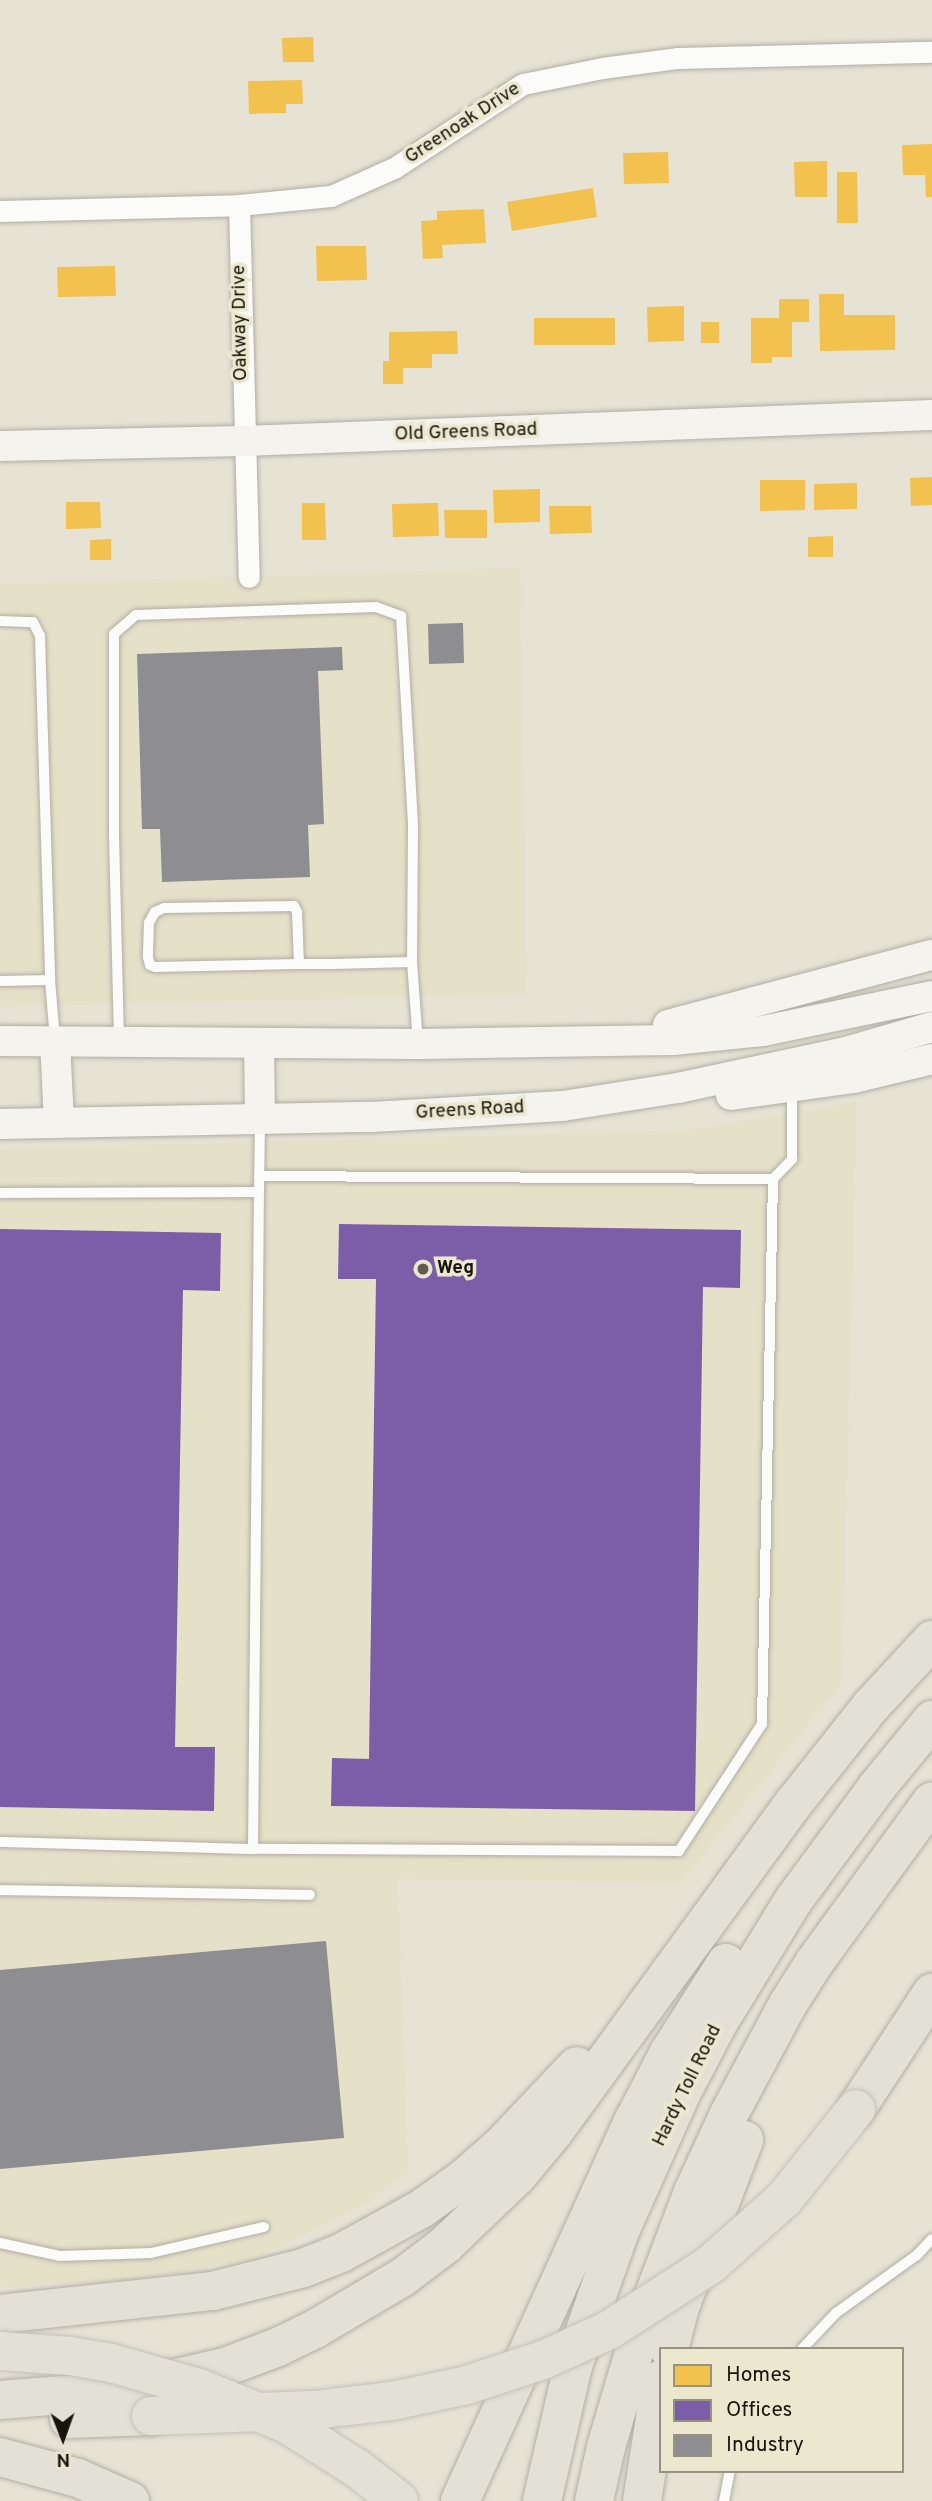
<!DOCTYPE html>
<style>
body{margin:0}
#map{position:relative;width:932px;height:2501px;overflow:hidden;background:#e6e3d5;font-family:Overpass,sans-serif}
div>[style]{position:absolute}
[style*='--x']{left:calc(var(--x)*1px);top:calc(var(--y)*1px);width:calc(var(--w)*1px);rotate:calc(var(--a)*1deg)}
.built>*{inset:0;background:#e5e0c8}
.homes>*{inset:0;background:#f2c14e}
.offices>*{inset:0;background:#7b5ea7}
.industry>*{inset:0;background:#8d8d92}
.roads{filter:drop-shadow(0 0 2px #b0aea3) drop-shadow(0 0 2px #b0aea3)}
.lane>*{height:10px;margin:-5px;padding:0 5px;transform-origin:5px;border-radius:5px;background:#fbfbf9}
.street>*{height:21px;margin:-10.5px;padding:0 10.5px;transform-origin:10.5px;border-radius:10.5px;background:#fbfbf9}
.secondary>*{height:30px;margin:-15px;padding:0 15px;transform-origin:15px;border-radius:15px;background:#f4f3ee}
.highway>*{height:38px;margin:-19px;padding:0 19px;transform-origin:19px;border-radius:19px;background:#e3e1d5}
.bridges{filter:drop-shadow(0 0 2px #c3c1bb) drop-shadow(0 0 2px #c3c1bb)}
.highway-bridge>*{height:38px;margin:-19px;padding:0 19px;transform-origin:19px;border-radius:19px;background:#e3e1d5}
.dots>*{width:19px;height:19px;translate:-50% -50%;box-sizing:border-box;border:4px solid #ece8cf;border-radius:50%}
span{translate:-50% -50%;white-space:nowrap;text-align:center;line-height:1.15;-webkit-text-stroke:7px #ece8cf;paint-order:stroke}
.street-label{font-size:19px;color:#16140c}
.poi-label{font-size:19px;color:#16140c;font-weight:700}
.left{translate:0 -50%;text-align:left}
.legend{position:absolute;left:659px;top:2347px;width:245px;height:126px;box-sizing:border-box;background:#ece8cf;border:2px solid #969381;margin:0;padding:9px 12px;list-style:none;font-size:21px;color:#16140c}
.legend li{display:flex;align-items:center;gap:14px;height:35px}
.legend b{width:35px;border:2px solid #969381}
.north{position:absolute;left:28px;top:2403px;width:70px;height:70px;-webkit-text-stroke:5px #ece8cf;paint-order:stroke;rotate:179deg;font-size:19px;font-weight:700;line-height:28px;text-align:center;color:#16140c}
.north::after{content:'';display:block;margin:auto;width:24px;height:32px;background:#16140c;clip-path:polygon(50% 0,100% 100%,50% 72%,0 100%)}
</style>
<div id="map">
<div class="built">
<div style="clip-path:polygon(520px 568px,527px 994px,0 1007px,0 584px)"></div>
<div style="clip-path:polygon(857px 1102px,842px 1683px,681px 1883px,398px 1879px,408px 2172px,368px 2202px,255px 2259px,132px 2280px,0 2287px,0 1149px,689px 1130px)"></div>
</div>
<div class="homes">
<div style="clip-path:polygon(313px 37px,314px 62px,283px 62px,282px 38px)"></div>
<div style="clip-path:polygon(302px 80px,303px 104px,286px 104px,286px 113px,249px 114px,248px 81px)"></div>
<div style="clip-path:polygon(932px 144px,932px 197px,926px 197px,925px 175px,903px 175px,902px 145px)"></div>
<div style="clip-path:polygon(668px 152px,669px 183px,624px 184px,623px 153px)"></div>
<div style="clip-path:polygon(827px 161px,827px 197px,795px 197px,794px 162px)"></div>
<div style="clip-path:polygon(837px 172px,857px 172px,858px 223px,837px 223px)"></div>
<div style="clip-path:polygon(593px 188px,597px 217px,512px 231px,507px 202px)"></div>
<div style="clip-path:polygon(484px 209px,486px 243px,442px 245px,443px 258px,423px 259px,421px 221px,437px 220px,437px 211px)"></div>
<div style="clip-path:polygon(316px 246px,366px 246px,367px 280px,317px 281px)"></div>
<div style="clip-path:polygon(115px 266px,116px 296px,58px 297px,57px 267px)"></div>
<div style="clip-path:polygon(819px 294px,844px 294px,844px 315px,895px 315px,895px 350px,820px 351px)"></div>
<div style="clip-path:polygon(779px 299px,809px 299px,809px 322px,792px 322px,792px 357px,772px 357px,772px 363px,751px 363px,751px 318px,779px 318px)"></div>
<div style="clip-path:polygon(684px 306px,684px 341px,648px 342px,647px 307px)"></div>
<div style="clip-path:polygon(534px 318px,615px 318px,615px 345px,534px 345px)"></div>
<div style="clip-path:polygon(701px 322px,719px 322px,719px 343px,701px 343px)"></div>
<div style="clip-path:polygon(457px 331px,458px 354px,432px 354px,432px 368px,403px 368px,403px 384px,383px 384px,383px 361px,389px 361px,389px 332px)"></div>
<div style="clip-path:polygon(932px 477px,932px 505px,911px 506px,910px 478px)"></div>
<div style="clip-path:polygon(760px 480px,805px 480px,805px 510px,760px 511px)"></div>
<div style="clip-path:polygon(857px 483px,857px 509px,814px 510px,814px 484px)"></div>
<div style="clip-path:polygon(540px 489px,540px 522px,494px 523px,493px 490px)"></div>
<div style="clip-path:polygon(66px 502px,100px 502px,101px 528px,66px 529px)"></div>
<div style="clip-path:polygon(302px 503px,325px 503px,326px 540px,302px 540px)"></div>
<div style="clip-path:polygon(438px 503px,439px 536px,393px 537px,392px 504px)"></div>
<div style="clip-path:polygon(549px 506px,591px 506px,592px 533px,550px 534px)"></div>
<div style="clip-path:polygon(444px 510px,487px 510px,487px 538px,445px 538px)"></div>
<div style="clip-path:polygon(833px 536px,833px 557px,808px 557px,808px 537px)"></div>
<div style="clip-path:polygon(111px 539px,111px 560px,90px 560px,90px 540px)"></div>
</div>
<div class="offices">
<div style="clip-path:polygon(339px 1224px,741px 1230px,740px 1288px,703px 1287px,695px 1811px,331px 1806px,332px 1758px,369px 1759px,376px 1279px,338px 1279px)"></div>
<div style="clip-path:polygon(0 1229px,221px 1233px,220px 1291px,183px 1290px,175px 1747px,215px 1747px,214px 1811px,0 1807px)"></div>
</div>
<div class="industry">
<div style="clip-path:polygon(463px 623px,464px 663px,429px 664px,428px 624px)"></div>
<div style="clip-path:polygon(342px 647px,343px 670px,318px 671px,324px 824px,308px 825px,310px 877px,162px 882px,160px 829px,142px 829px,137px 654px)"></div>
<div style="clip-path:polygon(326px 1941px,344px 2138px,0 2169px,0 1970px)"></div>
</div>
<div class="roads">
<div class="lane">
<div style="--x:0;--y:621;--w:33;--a:2"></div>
<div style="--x:33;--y:622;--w:16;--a:63"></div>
<div style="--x:40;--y:636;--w:344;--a:88.3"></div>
<div style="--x:299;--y:964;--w:52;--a:-92.2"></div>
<div style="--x:297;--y:912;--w:7;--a:-117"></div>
<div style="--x:294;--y:906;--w:130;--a:179.1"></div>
<div style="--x:164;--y:908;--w:10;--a:156"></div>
<div style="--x:155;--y:912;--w:13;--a:119"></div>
<div style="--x:149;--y:923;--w:34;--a:92"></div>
<div style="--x:148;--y:957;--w:8;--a:76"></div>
<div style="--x:150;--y:965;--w:5;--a:22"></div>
<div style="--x:155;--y:967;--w:144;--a:-1.2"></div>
<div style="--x:299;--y:964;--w:33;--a:0"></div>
<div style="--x:332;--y:964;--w:80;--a:-1.4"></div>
<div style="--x:0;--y:981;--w:50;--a:-1.1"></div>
<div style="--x:50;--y:980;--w:59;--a:85.2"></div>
<div style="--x:119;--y:1040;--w:209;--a:-91.4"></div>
<div style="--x:114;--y:831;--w:197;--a:-90"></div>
<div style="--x:114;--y:634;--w:29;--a:-41"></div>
<div style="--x:136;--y:615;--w:240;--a:-1.9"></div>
<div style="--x:376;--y:607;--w:27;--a:20"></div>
<div style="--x:401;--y:616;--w:209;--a:86.7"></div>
<div style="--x:413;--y:825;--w:137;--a:90.4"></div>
<div style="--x:412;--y:962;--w:82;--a:85.8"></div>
<div style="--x:259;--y:1176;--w:514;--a:0.33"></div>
<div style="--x:773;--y:1179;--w:545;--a:91.16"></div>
<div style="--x:762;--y:1724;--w:152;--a:123.2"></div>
<div style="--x:679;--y:1851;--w:426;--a:-179.7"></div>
<div style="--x:253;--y:1849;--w:657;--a:-89.48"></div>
<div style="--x:259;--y:1192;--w:71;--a:-89.2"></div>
<div style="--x:773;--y:1179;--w:28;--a:-46"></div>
<div style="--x:792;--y:1159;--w:71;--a:-90"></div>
<div style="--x:0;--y:1193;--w:259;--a:-0.2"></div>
<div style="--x:0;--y:1842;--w:253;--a:1.6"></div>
<div style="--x:0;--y:1890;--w:310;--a:0.9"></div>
<div style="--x:0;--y:2243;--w:61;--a:12.2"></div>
<div style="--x:60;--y:2256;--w:91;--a:-1.9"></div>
<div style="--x:151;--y:2253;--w:116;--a:-13"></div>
<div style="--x:802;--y:2349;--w:50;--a:-46.6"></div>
<div style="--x:836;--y:2313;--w:100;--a:-35.6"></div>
<div style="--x:917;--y:2255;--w:22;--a:-47"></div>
<div style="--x:724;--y:2501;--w:31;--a:-79"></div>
</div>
<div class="street">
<div style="--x:239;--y:205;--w:372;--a:88.5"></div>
<div style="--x:0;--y:211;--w:239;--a:-1.4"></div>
<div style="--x:239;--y:205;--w:92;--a:-5.6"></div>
<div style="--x:331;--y:196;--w:69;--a:-24"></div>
<div style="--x:394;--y:168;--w:154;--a:-33.1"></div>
<div style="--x:523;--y:84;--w:81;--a:-11.4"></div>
<div style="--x:602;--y:68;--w:77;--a:-7.5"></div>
<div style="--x:678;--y:58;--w:254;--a:-1.4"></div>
</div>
<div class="secondary">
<div style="--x:0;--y:446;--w:243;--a:-1.2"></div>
<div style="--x:243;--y:441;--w:689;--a:-2.16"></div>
<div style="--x:668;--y:1025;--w:273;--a:-14.9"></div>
<div style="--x:0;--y:1041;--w:418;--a:0.4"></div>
<div style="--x:418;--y:1044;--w:255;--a:-0.9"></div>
<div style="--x:673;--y:1040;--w:90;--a:-5.7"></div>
<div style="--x:763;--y:1031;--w:173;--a:-11.7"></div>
<div style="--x:55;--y:1041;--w:81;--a:87.2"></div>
<div style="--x:259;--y:1044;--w:74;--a:89.2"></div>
<div style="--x:731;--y:1095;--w:124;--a:-7.9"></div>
<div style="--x:854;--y:1078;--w:80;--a:-13.7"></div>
<div style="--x:0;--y:1124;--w:372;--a:-1.1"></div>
<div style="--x:372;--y:1117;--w:191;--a:-3.3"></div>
<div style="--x:563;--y:1106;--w:116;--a:-8.9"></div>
<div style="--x:678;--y:1088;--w:172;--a:-12.1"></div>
<div style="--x:846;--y:1052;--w:90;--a:-16.2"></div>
</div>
<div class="highway">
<div style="--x:856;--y:2109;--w:139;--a:-56.8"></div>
<div style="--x:0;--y:2314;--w:214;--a:-6.2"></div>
<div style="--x:213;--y:2291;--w:93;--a:-14.3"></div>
<div style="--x:303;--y:2268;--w:41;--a:-21.5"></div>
<div style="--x:341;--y:2253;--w:91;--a:-28.8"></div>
<div style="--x:421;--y:2209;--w:50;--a:-35.3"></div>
<div style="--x:462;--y:2180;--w:52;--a:-41.1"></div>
<div style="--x:501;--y:2146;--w:110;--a:-46.5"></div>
<div style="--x:669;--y:2349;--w:43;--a:-75.3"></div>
<div style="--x:680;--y:2307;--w:179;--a:-69"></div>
<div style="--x:0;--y:2400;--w:125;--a:-4.6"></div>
<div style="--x:125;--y:2390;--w:103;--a:-13"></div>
<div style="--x:225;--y:2367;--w:57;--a:-20.7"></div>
<div style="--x:278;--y:2347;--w:41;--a:-25.9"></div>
<div style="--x:315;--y:2329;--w:102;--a:-30.6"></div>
<div style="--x:403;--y:2277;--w:53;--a:-37.3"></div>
<div style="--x:445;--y:2245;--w:100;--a:-43.8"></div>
<div style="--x:517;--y:2176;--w:56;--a:-50.1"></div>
<div style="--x:553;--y:2133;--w:407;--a:-53.9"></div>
<div style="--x:793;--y:1804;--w:125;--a:-51.5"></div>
<div style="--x:871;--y:1706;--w:90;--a:-47.3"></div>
<div style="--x:69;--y:2419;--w:82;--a:-2.1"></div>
<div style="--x:0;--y:2457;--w:81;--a:15.1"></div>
<div style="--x:78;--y:2478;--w:57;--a:23.9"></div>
<div style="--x:460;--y:2501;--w:419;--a:-65.5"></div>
<div style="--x:634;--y:2120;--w:74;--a:-62.7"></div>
<div style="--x:668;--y:2054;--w:108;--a:-57.5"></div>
<div style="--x:542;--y:2501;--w:139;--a:-77.1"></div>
<div style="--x:573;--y:2366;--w:74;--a:-71.1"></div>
<div style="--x:597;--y:2296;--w:69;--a:-70.5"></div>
<div style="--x:620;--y:2231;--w:150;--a:-66"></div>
<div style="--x:681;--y:2094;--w:78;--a:-62.4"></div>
<div style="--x:717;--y:2025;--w:145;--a:-58.5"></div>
<div style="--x:793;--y:1901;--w:142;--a:-53.6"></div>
<div style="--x:877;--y:1787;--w:87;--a:-50.6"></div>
<div style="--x:594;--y:2501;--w:55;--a:-77.5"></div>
<div style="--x:606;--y:2447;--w:123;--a:-73.5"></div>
<div style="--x:641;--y:2329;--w:147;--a:-69.2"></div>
<div style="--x:693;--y:2192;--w:86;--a:-65.2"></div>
<div style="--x:729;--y:2114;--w:125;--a:-61.8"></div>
<div style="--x:788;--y:2004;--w:49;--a:-57.6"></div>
<div style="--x:814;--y:1963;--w:200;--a:-53.9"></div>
<div style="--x:642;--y:2501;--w:123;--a:-81.1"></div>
</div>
</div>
<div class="bridges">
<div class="highway-bridge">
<div style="--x:0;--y:2351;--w:70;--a:4.1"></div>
<div style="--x:70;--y:2356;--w:42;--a:9.7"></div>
<div style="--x:111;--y:2363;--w:91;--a:15.9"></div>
<div style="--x:199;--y:2388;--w:95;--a:22.2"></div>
<div style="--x:287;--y:2424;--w:84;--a:32.4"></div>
<div style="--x:358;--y:2469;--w:52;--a:38"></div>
<div style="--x:151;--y:2416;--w:163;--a:-2.1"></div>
<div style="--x:314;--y:2410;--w:79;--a:-6.6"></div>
<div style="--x:392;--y:2401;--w:77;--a:-12"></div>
<div style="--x:467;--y:2385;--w:80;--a:-18.2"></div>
<div style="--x:543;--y:2360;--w:72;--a:-24.4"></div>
<div style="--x:609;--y:2330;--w:120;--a:-32.8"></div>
<div style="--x:710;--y:2265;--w:99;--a:-41.7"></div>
<div style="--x:784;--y:2199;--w:115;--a:-51.3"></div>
</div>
</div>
<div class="dots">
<div style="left:423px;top:1269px;background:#5f5c52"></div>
</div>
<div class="street-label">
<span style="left:463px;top:124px;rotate:-33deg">Greenoak Drive</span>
<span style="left:241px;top:323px;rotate:-91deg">Oakway Drive</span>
<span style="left:466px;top:433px;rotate:-2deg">Old Greens Road</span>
<span style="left:470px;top:1111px;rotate:-3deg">Greens Road</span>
<span style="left:688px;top:2086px;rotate:-64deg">Hardy Toll Road</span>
</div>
<div class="poi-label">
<span class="left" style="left:437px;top:1269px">Weg</span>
</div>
<ul class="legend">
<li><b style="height:19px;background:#f2c14e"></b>Homes</li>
<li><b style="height:19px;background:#7b5ea7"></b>Offices</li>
<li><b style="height:19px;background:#8d8d92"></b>Industry</li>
</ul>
<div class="north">N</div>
</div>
